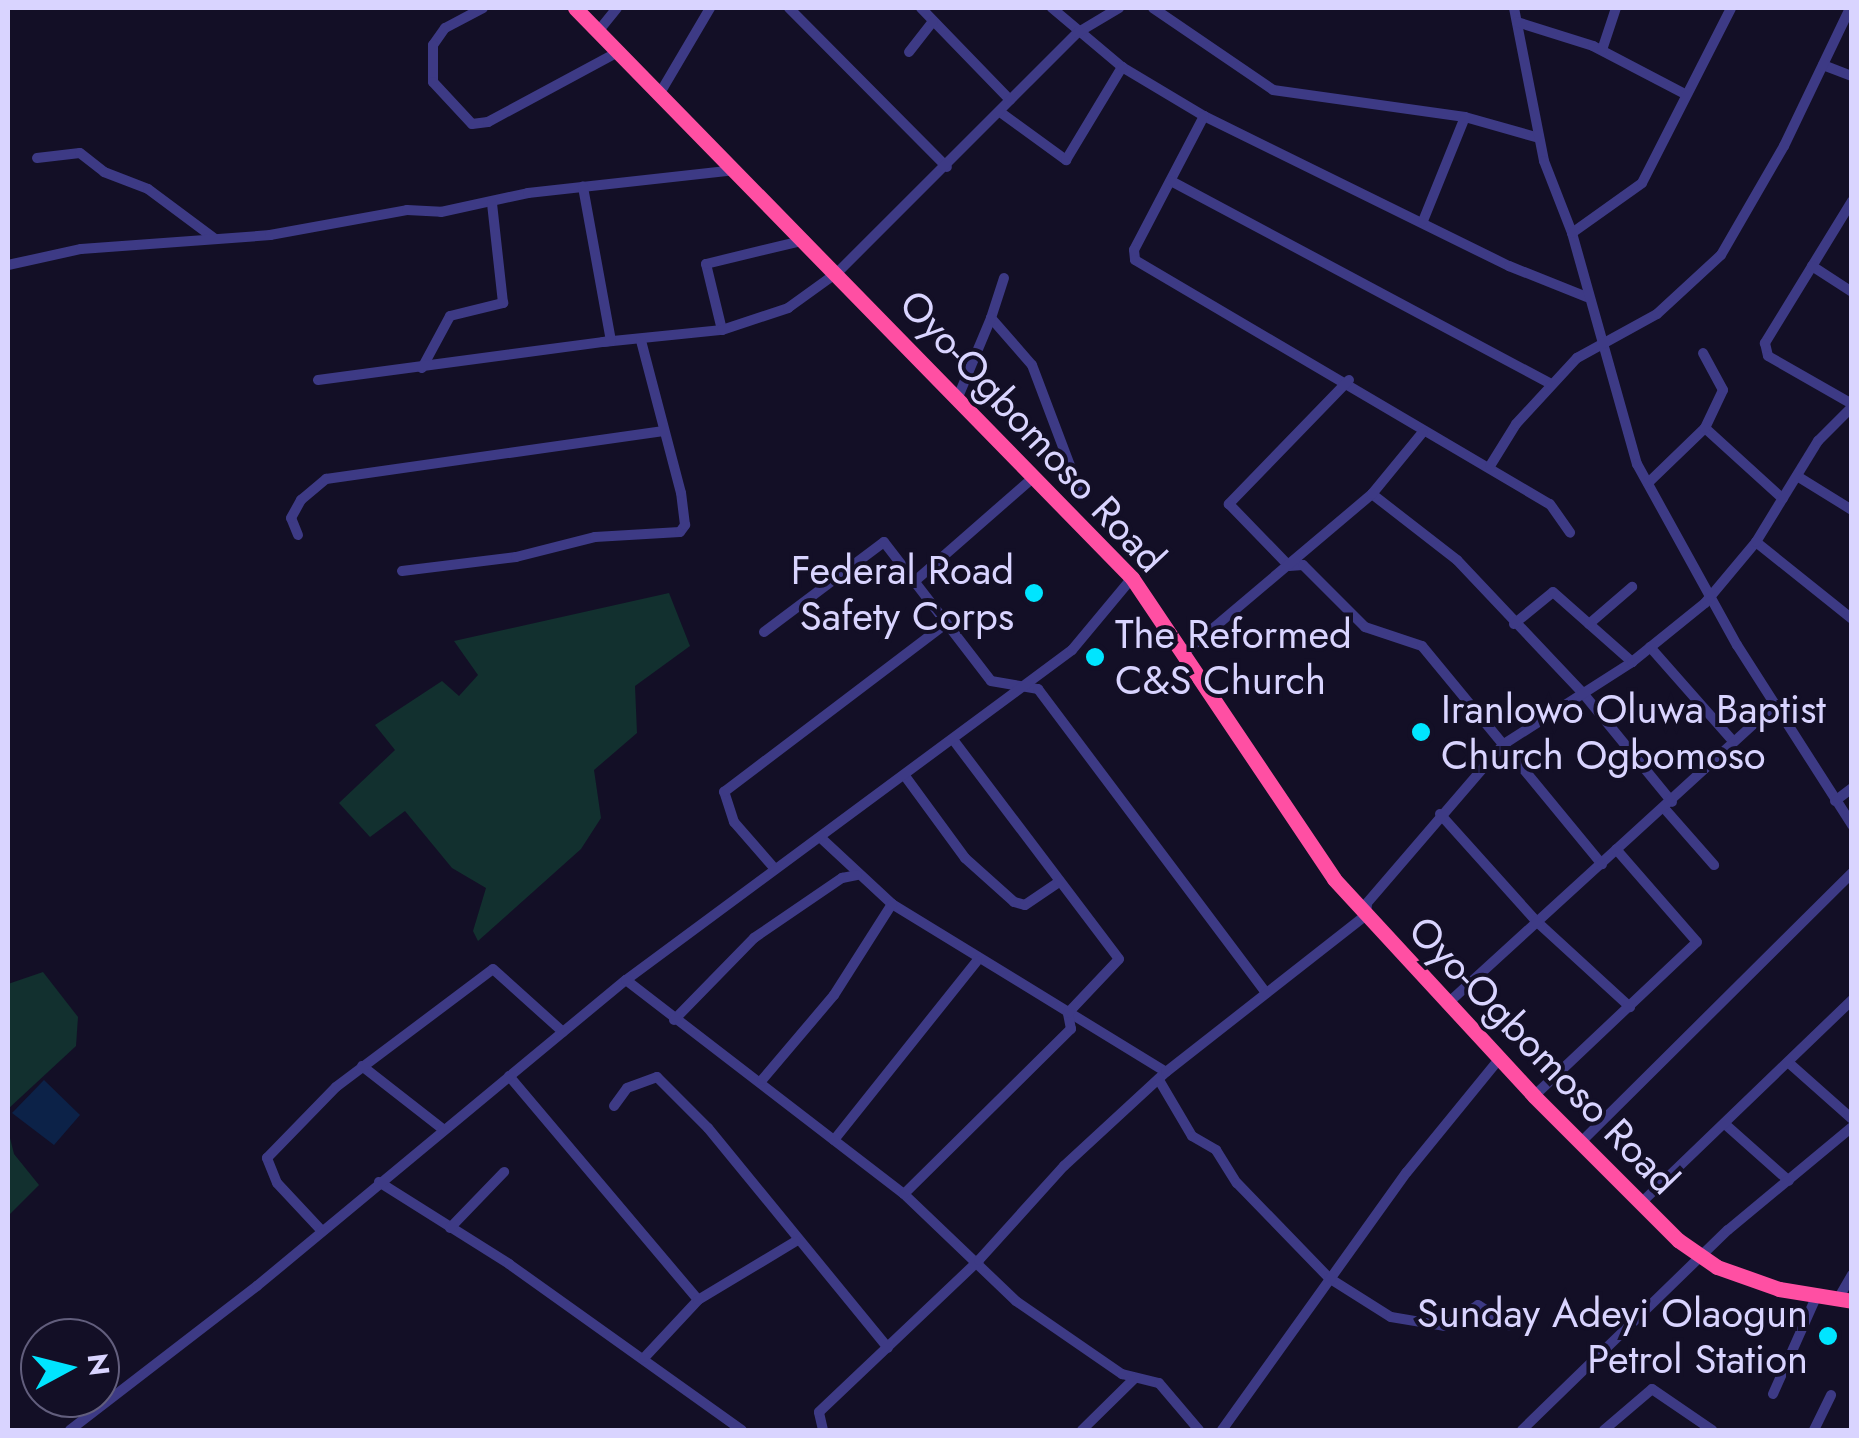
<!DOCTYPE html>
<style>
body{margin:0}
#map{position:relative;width:1859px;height:1438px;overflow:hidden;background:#130f26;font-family:Jost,sans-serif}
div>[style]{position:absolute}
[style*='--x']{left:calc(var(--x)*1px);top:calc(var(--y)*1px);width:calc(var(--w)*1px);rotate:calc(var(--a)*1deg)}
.green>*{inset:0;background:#12302f}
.water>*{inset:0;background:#0c2248}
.minor>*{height:10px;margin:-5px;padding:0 5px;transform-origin:5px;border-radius:5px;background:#3d3a85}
.highway>*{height:15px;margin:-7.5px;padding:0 7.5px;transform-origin:7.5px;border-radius:7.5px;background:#ff4fa3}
.dots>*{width:28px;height:28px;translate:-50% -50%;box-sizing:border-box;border:5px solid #130f26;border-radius:50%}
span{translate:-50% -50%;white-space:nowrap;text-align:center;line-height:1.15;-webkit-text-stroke:8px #130f26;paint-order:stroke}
.street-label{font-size:40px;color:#d9d4ff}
.poi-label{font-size:40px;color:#d9d4ff}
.right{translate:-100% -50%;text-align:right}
.left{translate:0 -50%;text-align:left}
.frame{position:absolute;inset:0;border:10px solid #d9d4ff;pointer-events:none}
.north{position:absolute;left:20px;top:1318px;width:100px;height:100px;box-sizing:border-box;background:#130f26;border:2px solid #625e7d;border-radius:50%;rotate:83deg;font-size:28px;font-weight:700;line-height:40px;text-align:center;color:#d9d4ff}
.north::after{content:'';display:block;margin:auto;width:35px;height:45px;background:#00e5ff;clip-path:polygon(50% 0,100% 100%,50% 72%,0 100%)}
</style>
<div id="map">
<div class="green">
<div style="clip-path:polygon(669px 593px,690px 646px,635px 686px,637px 733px,594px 770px,601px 818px,581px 849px,478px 941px,473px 931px,486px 888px,452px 868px,405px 811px,370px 837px,339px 803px,395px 750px,375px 725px,442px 681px,459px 696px,478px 675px,454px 641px)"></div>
<div style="clip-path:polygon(43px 972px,78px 1017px,76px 1046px,8px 1109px,8px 984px)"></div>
<div style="clip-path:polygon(8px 1130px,14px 1154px,39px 1185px,8px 1216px)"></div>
</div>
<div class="water">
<div style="clip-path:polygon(44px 1080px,80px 1115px,54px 1145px,12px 1113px)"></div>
</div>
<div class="minor">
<div style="--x:483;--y:8;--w:43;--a:152.2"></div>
<div style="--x:445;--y:28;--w:21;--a:125"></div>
<div style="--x:433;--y:45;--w:37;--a:90"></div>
<div style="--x:433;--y:82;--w:57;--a:47.1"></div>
<div style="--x:472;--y:124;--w:16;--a:-7"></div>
<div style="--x:488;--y:122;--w:150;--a:-28.3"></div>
<div style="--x:789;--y:8;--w:224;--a:45.2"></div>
<div style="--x:921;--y:8;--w:128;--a:45.9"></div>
<div style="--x:1052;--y:8;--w:92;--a:40.1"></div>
<div style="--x:1122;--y:67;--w:96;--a:30.9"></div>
<div style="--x:1204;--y:116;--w:340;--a:26.2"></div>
<div style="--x:1509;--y:266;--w:84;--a:21.7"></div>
<div style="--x:1153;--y:8;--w:145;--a:34.3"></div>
<div style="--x:1273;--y:90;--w:194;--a:8"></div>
<div style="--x:1465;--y:117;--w:77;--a:15.8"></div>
<div style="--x:1514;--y:8;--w:156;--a:78.9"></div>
<div style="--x:1544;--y:161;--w:77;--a:68.7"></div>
<div style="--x:1572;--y:233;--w:240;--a:74.3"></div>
<div style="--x:1637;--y:464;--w:207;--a:61.1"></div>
<div style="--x:1737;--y:645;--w:214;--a:57.4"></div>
<div style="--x:1517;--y:22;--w:80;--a:17.5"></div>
<div style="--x:1593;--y:46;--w:104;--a:27.6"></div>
<div style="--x:600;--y:29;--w:27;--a:-51"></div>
<div style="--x:1602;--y:50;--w:44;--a:-71.6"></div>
<div style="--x:909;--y:52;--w:39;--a:-52"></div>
<div style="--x:1823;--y:65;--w:31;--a:21"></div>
<div style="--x:660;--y:93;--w:99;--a:-59.5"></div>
<div style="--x:1000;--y:112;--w:82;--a:36"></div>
<div style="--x:1066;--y:160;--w:109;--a:-58.9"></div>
<div style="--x:1204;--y:116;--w:151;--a:117.6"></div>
<div style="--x:1134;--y:250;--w:10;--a:84"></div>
<div style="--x:1135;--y:260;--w:481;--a:30.5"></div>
<div style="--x:1550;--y:504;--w:35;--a:55"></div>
<div style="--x:37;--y:158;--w:43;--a:-6.6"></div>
<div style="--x:80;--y:153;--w:31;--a:38"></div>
<div style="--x:104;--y:172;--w:47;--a:21.1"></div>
<div style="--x:148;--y:189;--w:82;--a:36.6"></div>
<div style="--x:1171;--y:181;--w:431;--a:28.1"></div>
<div style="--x:1852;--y:201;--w:167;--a:121.5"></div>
<div style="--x:1765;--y:343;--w:13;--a:77"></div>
<div style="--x:1768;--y:356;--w:97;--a:29.7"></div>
<div style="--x:1423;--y:221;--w:112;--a:-68"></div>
<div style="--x:1572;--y:233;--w:86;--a:-35.5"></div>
<div style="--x:1642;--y:183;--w:196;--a:-63"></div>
<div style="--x:8;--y:265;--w:75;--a:-12.4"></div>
<div style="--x:81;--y:249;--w:190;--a:-4.2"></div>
<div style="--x:270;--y:235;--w:139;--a:-10.3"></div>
<div style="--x:407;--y:210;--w:34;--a:3"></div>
<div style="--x:441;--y:212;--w:89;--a:-12.3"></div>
<div style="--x:528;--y:193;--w:209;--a:-6.3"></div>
<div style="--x:1812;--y:266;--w:48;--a:33"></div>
<div style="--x:1004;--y:278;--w:42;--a:108"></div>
<div style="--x:991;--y:318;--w:62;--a:48.9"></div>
<div style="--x:1032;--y:365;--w:130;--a:69.3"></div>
<div style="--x:722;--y:330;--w:68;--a:-103.6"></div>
<div style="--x:706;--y:264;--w:102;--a:-13.6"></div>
<div style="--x:603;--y:342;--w:120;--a:-5.8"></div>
<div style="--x:722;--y:330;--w:70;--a:-18.4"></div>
<div style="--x:788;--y:308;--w:62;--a:-35.8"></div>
<div style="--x:838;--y:272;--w:338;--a:-45"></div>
<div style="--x:1077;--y:33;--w:49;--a:-30.8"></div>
<div style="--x:422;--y:368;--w:59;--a:-61.7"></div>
<div style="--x:450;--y:316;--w:55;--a:-13.8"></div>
<div style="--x:503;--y:303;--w:101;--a:-96.3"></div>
<div style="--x:318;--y:380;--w:296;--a:-7.6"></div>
<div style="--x:611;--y:341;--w:157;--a:-100.3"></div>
<div style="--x:1349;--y:380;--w:173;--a:134.1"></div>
<div style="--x:1229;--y:504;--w:86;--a:45.9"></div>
<div style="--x:1289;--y:566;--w:14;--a:-4"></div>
<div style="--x:1303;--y:565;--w:88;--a:45"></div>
<div style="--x:1365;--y:627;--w:60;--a:18.4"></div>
<div style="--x:1422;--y:646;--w:283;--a:50.5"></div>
<div style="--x:958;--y:397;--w:86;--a:-67.3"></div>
<div style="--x:1705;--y:428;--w:105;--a:42.3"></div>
<div style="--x:1490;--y:466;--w:49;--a:-58.2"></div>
<div style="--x:1516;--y:424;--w:90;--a:-47.3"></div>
<div style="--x:1577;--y:358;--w:91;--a:-28.8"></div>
<div style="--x:1657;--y:314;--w:87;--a:-42.7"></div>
<div style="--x:1721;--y:255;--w:126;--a:-60"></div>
<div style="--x:1784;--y:146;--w:153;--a:-64.4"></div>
<div style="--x:1797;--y:476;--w:65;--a:31.7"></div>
<div style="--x:1648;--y:483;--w:79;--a:-44"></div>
<div style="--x:1705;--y:428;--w:42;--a:-64.7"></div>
<div style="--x:1723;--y:390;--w:42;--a:-118.4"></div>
<div style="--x:1372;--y:494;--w:108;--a:37.8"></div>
<div style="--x:1457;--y:560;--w:182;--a:46.6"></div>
<div style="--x:1582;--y:692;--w:142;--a:50.7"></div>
<div style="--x:298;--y:535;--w:18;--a:-112"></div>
<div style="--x:291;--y:518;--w:21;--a:-61"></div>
<div style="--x:301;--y:500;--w:33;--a:-40"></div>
<div style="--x:326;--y:479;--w:341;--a:-8.1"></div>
<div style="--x:1756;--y:542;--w:123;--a:38.7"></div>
<div style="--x:402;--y:571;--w:115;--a:-7"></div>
<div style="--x:516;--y:557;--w:81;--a:-14.2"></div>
<div style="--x:595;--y:537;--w:85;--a:-3.4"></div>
<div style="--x:680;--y:532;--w:9;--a:-54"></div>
<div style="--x:685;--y:525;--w:32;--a:-97"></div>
<div style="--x:681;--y:493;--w:158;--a:-104.7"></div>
<div style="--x:915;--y:581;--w:158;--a:-41.2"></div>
<div style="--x:1514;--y:624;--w:50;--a:-39.4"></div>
<div style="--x:1553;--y:592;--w:106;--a:41.5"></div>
<div style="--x:1589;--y:624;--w:57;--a:-40.7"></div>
<div style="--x:764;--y:632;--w:150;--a:-36.9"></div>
<div style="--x:884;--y:542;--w:175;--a:52.4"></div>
<div style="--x:991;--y:681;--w:48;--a:9.7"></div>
<div style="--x:1038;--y:689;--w:380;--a:53.1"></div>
<div style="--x:1650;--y:647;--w:125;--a:48.6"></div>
<div style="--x:1185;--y:652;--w:245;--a:-40.2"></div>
<div style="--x:1372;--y:494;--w:80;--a:-50.6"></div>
<div style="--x:905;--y:776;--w:102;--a:53.8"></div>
<div style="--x:965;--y:858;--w:66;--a:41.9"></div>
<div style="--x:1014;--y:902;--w:11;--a:15"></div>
<div style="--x:1025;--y:905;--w:41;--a:-34.1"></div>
<div style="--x:1835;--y:801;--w:21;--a:-37"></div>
<div style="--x:1664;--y:808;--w:76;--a:48.7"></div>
<div style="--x:1440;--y:814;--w:142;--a:48.1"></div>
<div style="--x:1535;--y:920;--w:129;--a:42.5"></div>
<div style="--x:821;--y:838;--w:97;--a:42.9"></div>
<div style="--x:892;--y:904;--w:321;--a:31.5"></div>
<div style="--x:775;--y:869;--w:62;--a:-131.1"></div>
<div style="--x:734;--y:822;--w:32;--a:-108"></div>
<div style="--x:724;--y:792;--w:278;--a:-37.2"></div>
<div style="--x:626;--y:980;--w:351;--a:37.6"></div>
<div style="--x:904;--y:1194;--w:155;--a:43.7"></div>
<div style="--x:1016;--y:1301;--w:129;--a:34.6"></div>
<div style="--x:1122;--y:1374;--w:38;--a:14"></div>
<div style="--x:1159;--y:1383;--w:62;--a:49.6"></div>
<div style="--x:1447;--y:1004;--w:444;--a:-42.4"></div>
<div style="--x:674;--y:1020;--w:115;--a:-45.7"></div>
<div style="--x:754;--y:938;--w:107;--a:-34.3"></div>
<div style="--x:842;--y:878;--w:15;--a:-11"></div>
<div style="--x:1789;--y:1063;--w:84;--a:41.6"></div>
<div style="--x:362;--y:1066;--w:104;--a:38"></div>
<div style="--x:509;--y:1076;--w:293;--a:49.8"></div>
<div style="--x:762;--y:1080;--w:111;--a:-49.7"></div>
<div style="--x:834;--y:995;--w:108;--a:-57.5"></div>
<div style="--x:1159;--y:1080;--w:65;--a:59.5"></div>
<div style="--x:1192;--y:1136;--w:28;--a:30"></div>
<div style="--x:1216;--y:1150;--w:39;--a:58"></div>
<div style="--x:1237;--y:1183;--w:132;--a:45.9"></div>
<div style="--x:1329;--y:1278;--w:73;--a:32.2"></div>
<div style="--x:1391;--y:1317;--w:55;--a:9.5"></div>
<div style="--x:1445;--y:1326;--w:39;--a:-32"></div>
<div style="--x:1478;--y:1305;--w:38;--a:33"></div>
<div style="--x:1534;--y:1096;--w:224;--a:-43.4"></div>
<div style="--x:1697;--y:942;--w:123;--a:-131.1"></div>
<div style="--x:614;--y:1106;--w:22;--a:-54"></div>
<div style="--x:627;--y:1088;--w:32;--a:-20"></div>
<div style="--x:657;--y:1077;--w:72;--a:45"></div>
<div style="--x:708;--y:1128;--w:284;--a:50.7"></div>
<div style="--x:1726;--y:1125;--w:84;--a:41.6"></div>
<div style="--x:834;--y:1140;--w:229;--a:-51.4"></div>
<div style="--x:1581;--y:1142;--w:382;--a:-44.8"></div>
<div style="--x:379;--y:1182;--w:154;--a:32.2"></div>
<div style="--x:509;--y:1264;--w:286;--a:35.5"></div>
<div style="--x:904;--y:1194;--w:235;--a:-44.7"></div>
<div style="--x:1071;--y:1029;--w:16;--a:-101"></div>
<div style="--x:1068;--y:1013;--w:74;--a:-46.6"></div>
<div style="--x:1119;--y:959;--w:273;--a:-127.1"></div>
<div style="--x:1641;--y:1203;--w:293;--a:-43.9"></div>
<div style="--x:450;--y:1228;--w:78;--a:-46"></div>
<div style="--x:321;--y:1230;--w:64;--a:-133.1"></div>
<div style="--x:277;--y:1183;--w:27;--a:-112"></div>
<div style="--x:267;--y:1158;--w:99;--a:-45.8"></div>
<div style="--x:336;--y:1087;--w:196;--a:-36.9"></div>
<div style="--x:493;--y:969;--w:94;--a:42"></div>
<div style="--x:1838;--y:1299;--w:28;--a:-60"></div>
<div style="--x:644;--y:1358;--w:79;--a:-47"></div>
<div style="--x:698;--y:1300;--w:114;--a:-31"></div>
<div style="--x:1773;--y:1394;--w:108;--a:-66"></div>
<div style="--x:70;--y:1430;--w:236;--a:-37.6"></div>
<div style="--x:257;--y:1286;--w:479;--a:-39.7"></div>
<div style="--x:626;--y:980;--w:555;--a:-36.5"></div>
<div style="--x:1072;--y:650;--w:94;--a:-50.2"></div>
<div style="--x:823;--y:1430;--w:18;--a:-103"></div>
<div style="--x:819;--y:1412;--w:221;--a:-43.5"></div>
<div style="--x:979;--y:1260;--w:127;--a:-47.9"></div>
<div style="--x:1064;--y:1166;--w:139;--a:-42.7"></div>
<div style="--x:1166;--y:1072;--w:254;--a:-38.1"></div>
<div style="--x:1366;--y:915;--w:12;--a:-85"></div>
<div style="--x:1367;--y:903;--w:210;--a:-49.3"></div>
<div style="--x:1504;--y:744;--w:152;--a:-32.6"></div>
<div style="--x:1632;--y:662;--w:94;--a:-38.9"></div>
<div style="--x:1705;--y:603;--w:80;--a:-50.1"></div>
<div style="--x:1756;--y:542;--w:119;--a:-58.5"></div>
<div style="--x:1818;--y:441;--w:48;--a:-45"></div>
<div style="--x:1082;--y:1430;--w:74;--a:-44.5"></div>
<div style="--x:1222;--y:1430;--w:317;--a:-54.4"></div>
<div style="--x:1407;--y:1172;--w:146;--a:-50.8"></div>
<div style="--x:1522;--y:1430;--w:287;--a:-44.2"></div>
<div style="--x:1728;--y:1230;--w:161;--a:-39.7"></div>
<div style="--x:1604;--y:1430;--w:63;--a:-40.5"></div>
<div style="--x:1652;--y:1389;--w:73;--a:34.3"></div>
<div style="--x:1814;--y:1430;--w:39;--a:-64"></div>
</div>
<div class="highway">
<div style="--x:575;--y:8;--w:797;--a:45.66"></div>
<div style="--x:1132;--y:578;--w:362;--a:56.1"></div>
<div style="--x:1334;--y:879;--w:295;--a:47.3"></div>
<div style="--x:1534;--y:1096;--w:204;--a:45"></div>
<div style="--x:1678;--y:1240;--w:47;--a:34.7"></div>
<div style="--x:1717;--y:1267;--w:66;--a:19.5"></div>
<div style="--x:1779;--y:1289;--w:74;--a:9.3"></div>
</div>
<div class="dots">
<div style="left:1034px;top:593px;background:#00e5ff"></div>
<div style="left:1095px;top:657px;background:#00e5ff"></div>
<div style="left:1421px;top:732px;background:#00e5ff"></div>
<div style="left:1828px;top:1336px;background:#00e5ff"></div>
</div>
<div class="street-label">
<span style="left:1033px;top:431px;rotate:47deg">Oyo-Ogbomoso Road</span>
<span style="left:1544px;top:1055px;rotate:46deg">Oyo-Ogbomoso Road</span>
</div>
<div class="poi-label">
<span class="right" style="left:1014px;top:593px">Federal Road<br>Safety Corps</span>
<span class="left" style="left:1115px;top:657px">The Reformed<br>C&amp;S Church</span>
<span class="left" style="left:1441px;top:732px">Iranlowo Oluwa Baptist<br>Church Ogbomoso</span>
<span class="right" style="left:1808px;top:1336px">Sunday Adeyi Olaogun<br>Petrol Station</span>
</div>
<div class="frame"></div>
<div class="north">N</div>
</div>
